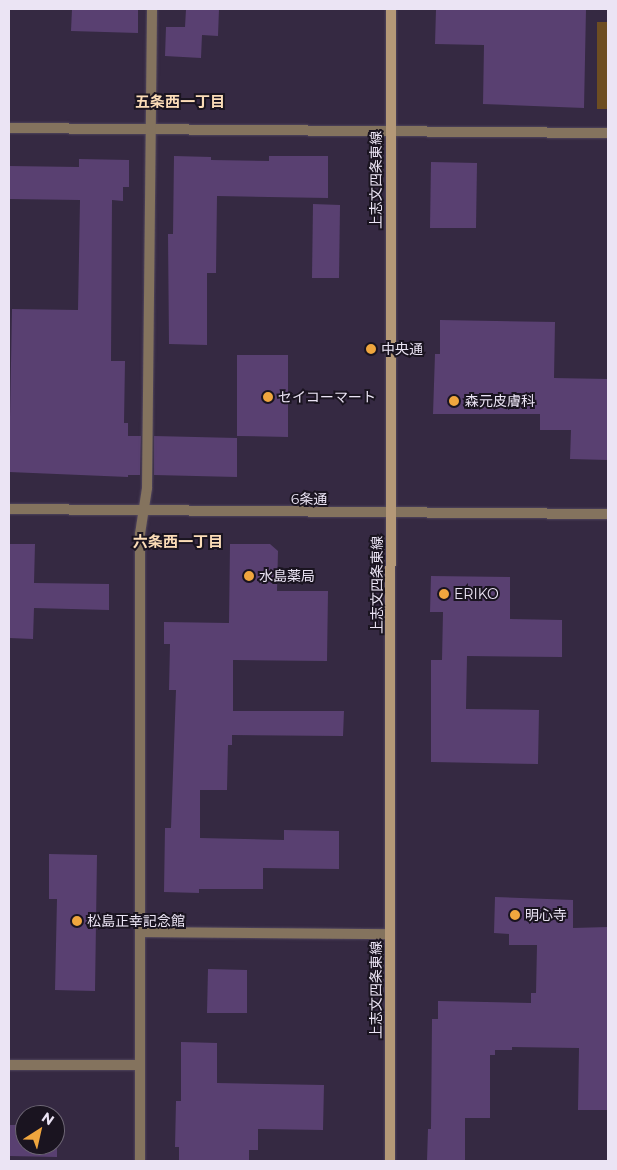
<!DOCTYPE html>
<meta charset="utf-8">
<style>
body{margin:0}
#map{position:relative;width:617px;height:1170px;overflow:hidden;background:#352942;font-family:Montserrat,"Noto Sans JP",sans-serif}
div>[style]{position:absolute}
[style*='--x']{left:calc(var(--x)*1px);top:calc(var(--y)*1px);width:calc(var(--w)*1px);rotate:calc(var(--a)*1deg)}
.green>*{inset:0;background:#6d4d22}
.building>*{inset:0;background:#594071}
.roads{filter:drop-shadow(0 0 1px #52475e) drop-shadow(0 0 1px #52475e)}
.minor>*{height:10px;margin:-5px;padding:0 5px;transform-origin:5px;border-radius:5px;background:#84735e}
.tertiary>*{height:10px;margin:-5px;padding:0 5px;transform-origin:5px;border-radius:5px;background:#84735e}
.secondary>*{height:10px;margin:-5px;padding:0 5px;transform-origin:5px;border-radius:5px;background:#b49877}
.dots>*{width:14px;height:14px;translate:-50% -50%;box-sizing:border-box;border:2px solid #1a1420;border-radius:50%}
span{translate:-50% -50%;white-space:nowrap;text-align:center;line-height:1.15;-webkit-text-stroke:4px #1a1420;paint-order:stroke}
.street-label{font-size:14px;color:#ebe4f4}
.poi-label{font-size:14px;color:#ebe4f4}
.left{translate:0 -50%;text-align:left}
.neighbourhood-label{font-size:15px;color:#fbdcb7;font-weight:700}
.frame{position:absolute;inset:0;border:10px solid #ebe4f4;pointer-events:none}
.north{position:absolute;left:15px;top:1105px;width:50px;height:50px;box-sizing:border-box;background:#1a1420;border:1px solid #6e6775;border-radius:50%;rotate:35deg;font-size:14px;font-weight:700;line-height:20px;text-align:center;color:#ebe4f4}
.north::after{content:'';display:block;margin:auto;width:18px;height:22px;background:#f0a63e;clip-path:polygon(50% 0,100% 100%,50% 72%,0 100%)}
</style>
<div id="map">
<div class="green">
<div style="clip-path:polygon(597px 22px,608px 22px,608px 109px,597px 109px)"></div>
</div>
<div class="building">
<div style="clip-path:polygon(72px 9px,138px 9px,138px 33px,71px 31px)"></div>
<div style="clip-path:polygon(186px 9px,219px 9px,218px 36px,202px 35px,201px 58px,165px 56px,166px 27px,185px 27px)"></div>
<div style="clip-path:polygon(436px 9px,586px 9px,584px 108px,483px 104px,484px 45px,435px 44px)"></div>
<div style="clip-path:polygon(174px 156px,211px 157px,211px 160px,269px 161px,269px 156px,328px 156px,328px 198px,217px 196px,216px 273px,207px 273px,207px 345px,169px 344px,168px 234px,173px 234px)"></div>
<div style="clip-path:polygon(79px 159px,129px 160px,129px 187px,123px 187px,123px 201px,112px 200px,111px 361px,125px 361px,124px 423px,128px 423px,128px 436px,141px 436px,140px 475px,128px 475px,128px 477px,9px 472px,12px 309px,78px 310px,80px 200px,9px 199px,9px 166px,79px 167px)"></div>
<div style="clip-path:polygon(431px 162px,477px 163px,476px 228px,430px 228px)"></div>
<div style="clip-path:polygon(313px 204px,340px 205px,339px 278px,312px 278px)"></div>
<div style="clip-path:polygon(440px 320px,555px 322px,554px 378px,608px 379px,608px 460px,570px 459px,571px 430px,540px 430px,540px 414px,433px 414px,435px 354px,440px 354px)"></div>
<div style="clip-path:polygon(237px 355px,288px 355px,288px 437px,237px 436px)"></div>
<div style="clip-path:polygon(154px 436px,237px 438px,237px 477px,154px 475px)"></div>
<div style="clip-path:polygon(9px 544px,35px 544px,34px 583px,109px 584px,109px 610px,34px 608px,33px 639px,9px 638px)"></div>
<div style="clip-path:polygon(230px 544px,270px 544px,278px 551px,277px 591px,328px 591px,327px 661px,233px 660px,233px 711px,344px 711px,343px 736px,232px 735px,232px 745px,228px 745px,227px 790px,200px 790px,200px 838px,284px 840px,284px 830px,339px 831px,339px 869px,263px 868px,263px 889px,199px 889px,199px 893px,164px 892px,165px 828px,171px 828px,176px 690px,169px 690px,170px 644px,164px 644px,164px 622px,229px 623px)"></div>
<div style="clip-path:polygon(431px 576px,510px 577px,510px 619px,562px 620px,562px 657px,467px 656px,466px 709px,539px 710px,538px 764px,431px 762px,431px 660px,442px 660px,443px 612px,430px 612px)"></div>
<div style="clip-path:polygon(49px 854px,97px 855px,95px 991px,55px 990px,57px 899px,49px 899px)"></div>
<div style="clip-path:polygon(495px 897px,573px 900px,573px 928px,608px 927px,608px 1110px,578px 1110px,579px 1048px,512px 1047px,512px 1050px,495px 1050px,495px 1055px,490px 1055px,490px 1118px,465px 1118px,465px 1161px,427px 1161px,428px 1129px,431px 1129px,432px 1019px,438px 1019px,438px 1001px,531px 1003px,531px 993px,536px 993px,537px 945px,509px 945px,509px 934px,494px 933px)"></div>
<div style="clip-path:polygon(208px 969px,247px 970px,247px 1013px,207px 1013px)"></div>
<div style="clip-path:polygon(181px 1042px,217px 1043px,217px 1083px,324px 1085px,323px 1130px,258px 1129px,258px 1150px,249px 1150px,249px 1161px,179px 1161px,179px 1147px,175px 1147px,176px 1101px,181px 1101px)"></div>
<div style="clip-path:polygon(9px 1125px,25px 1125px,25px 1145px,55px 1145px,55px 1125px,57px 1125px,57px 1157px,9px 1156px)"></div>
</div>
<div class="roads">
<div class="minor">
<div style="--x:9;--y:128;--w:599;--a:0.48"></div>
<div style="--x:140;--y:932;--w:249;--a:0.5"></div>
<div style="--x:9;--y:1065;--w:131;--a:0"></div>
<div style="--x:140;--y:1161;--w:627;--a:-90"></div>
<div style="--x:140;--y:534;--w:47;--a:-81.3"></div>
<div style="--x:147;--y:488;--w:479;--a:-89.4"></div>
</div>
<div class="tertiary">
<div style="--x:9;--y:509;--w:599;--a:0.48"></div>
</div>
<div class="secondary">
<div style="--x:390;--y:1161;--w:1152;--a:-89.95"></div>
</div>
</div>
<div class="dots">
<div style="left:371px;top:349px;background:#f0a63e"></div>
<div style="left:268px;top:397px;background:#f0a63e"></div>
<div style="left:454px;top:401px;background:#f0a63e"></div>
<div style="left:249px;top:576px;background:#f0a63e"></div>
<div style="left:444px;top:594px;background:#f0a63e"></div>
<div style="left:515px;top:915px;background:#f0a63e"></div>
<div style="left:77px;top:921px;background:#f0a63e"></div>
</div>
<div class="street-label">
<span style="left:376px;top:180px;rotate:-90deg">上志文四条東線</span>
<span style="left:309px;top:499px;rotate:1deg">6条通</span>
<span style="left:377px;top:585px;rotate:-90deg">上志文四条東線</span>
<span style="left:376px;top:990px;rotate:-90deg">上志文四条東線</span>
</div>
<div class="poi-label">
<span class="left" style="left:381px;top:349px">中央通</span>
<span class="left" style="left:278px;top:397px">セイコーマート</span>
<span class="left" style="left:465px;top:401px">森元皮膚科</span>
<span class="left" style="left:259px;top:576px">水島薬局</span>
<span class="left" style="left:454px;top:594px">ERIKO</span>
<span class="left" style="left:525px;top:915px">明心寺</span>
<span class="left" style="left:87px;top:921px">松島正幸記念館</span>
</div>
<div class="neighbourhood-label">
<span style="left:180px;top:102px">五条西一丁目</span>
<span style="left:178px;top:542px">六条西一丁目</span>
</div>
<div class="frame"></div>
<div class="north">N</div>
</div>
